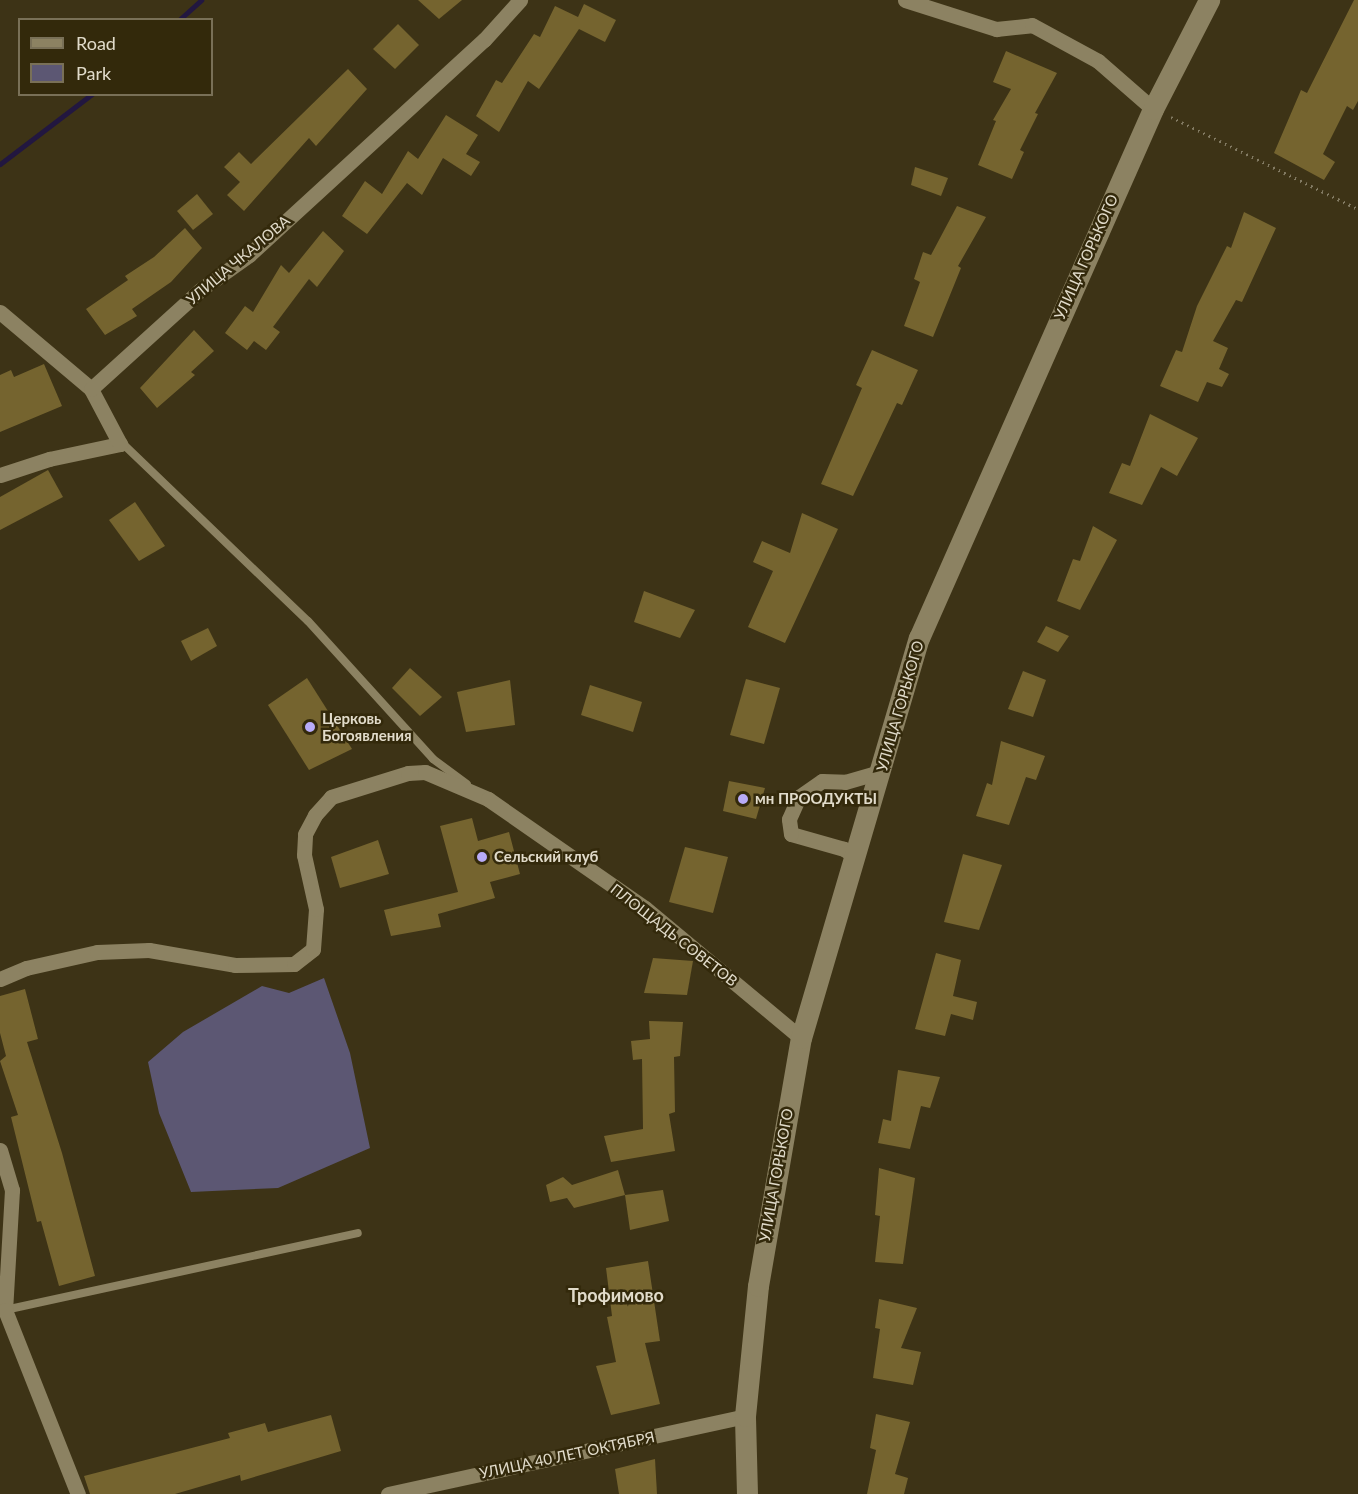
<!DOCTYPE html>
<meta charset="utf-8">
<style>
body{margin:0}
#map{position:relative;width:1358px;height:1494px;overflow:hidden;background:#3d3316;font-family:Lato,sans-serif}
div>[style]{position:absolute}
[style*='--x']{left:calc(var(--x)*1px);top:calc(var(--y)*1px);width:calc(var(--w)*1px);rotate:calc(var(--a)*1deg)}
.green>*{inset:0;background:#5c5773}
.stream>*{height:5px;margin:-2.5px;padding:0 2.5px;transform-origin:2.5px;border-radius:2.5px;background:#221740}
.building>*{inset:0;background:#75642f}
.path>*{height:3px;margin-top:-1.5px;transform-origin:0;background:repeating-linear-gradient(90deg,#837b63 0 1.5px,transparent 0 6px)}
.lane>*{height:8px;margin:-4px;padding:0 4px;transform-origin:4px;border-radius:4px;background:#8c8262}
.street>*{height:15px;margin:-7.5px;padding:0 7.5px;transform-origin:7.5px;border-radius:7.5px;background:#8c8262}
.secondary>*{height:21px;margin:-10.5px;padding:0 10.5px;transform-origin:10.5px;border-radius:10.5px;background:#8c8262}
.dots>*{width:16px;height:16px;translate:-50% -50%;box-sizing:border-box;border:3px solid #33290b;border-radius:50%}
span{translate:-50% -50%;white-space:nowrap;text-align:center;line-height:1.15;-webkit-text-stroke:5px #33290b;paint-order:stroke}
.street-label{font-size:15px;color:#e1dbca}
.poi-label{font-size:15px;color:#e1dbca;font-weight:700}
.left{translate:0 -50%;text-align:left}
.quarter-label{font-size:18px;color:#e1dbca;font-weight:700}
.legend{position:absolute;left:18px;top:18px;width:195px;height:78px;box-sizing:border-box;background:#33290b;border:2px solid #797057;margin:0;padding:8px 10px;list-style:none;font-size:18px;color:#e1dbca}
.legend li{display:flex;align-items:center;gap:12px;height:30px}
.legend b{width:30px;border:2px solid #797057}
</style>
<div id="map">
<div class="green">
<div style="clip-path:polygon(324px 978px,350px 1053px,370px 1148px,278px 1188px,191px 1192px,159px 1113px,148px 1062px,183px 1032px,262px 986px,289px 993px)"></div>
</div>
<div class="stream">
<div style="--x:179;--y:20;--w:30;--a:-42"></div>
<div style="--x:0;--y:164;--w:116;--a:-37.3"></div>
</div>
<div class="building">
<div style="clip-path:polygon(418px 0,462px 0,439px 19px)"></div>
<div style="clip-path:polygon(1354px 0,1358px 0,1358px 101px,1353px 110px,1347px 106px,1323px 154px,1335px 162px,1324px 180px,1274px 153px,1301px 90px,1307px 93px)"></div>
<div style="clip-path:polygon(584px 4px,616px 20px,605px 42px,579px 29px,539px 89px,528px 81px,499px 132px,476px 116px,496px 80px,502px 83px,534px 34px,540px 37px,555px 6px,578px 17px)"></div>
<div style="clip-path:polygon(398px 24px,419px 45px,395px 69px,373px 49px)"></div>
<div style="clip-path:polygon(1006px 51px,1057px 73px,1035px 113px,1038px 114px,1020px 150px,1024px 152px,1012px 179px,978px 165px,996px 121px,993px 120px,1011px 89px,993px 82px)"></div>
<div style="clip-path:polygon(348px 69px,367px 89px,316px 146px,309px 138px,244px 211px,227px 195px,240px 182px,224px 167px,239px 152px,251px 164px)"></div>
<div style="clip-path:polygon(446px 115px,478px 135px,466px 154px,480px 162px,471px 176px,443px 158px,422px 195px,407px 183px,367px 234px,342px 216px,365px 181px,382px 194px,408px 151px,418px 159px)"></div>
<div style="clip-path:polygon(915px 167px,948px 178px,941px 196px,911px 185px)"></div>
<div style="clip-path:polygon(197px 194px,213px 214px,193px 230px,177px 211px)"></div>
<div style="clip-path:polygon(957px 206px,986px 217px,958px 266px,961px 268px,933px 337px,904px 326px,920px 282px,914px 279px,923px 252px,931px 255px)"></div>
<div style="clip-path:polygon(1244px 212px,1276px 228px,1242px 302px,1236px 300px,1213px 341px,1228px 348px,1219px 369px,1229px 374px,1222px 387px,1207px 382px,1198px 402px,1160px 386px,1176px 350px,1182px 352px,1197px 306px,1227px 246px,1231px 248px)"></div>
<div style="clip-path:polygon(185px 228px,202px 248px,171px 282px,132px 309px,137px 316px,105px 335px,86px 309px,128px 280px,125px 276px,154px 257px)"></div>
<div style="clip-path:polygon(323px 231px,344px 251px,317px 287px,309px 279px,273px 327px,280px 332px,266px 350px,254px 341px,247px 350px,225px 333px,245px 306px,253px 312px,281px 265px,289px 273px)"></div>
<div style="clip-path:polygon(194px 330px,214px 351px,191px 372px,195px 375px,157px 408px,140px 388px)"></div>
<div style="clip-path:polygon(872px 350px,918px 370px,902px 405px,897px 403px,853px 496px,821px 484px,862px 388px,856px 385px)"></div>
<div style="clip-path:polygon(44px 364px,62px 406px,0 432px,0 375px,11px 370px,14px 377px)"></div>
<div style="clip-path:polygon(1150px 414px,1198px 438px,1177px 476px,1161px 467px,1142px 505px,1109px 493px,1122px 463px,1130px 466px)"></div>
<div style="clip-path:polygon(48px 470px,63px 497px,0 530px,0 497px)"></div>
<div style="clip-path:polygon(135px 502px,165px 546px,139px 561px,109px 520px)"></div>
<div style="clip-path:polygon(802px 513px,838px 529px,785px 643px,748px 627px,773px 571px,753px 562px,762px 541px,790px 553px)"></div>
<div style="clip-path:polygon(1093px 526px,1117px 540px,1080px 610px,1057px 601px,1073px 559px,1080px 561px)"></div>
<div style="clip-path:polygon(644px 591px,695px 610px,680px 638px,634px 622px)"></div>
<div style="clip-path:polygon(1046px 626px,1069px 636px,1058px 652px,1037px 642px)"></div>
<div style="clip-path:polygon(208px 628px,217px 646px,191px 661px,181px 641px)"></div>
<div style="clip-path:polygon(410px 668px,442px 697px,420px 716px,392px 688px)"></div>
<div style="clip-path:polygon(1023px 671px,1046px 680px,1033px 717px,1008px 709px)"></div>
<div style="clip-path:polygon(307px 678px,352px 749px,309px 770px,268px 705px)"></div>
<div style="clip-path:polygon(746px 679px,780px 688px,764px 744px,730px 735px)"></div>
<div style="clip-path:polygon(510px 680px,515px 725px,466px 732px,457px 692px)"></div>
<div style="clip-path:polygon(590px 685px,642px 702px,633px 732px,581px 715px)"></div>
<div style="clip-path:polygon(1001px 741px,1045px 756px,1036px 780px,1026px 777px,1009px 825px,976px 816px,987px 783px,992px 785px)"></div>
<div style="clip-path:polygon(729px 781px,765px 788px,756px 819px,723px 811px)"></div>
<div style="clip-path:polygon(472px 818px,478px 841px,509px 832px,520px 874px,490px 882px,495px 898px,438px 914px,441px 927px,391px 936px,384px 910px,458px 892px,440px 826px)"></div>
<div style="clip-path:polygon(378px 840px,389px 874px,340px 888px,331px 857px)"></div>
<div style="clip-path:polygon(685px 847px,728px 857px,713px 913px,669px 902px)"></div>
<div style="clip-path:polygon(963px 854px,1002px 865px,979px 930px,944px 922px)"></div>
<div style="clip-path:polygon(936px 953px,961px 960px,953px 996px,977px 1002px,973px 1020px,951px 1014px,945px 1036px,915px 1029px)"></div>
<div style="clip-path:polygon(653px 958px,693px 961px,687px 995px,644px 993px)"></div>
<div style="clip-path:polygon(25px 989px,38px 1039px,27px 1042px,62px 1153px,95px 1276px,59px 1286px,41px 1221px,37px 1222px,11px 1117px,18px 1115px,0 1061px,6px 1056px,0 1033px,0 996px)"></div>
<div style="clip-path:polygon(649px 1021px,683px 1022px,680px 1056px,674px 1057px,675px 1112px,669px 1114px,675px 1151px,611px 1162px,604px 1136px,643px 1129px,642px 1059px,633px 1060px,631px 1041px,650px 1039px)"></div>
<div style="clip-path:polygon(898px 1070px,940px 1077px,930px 1108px,921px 1106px,910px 1149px,878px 1143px,883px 1119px,891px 1121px)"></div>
<div style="clip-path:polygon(879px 1168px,915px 1178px,903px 1264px,875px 1262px,880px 1216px,875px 1215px)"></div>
<div style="clip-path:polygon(618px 1170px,625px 1195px,574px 1208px,567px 1198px,550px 1202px,546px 1185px,563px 1177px,572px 1185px)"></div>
<div style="clip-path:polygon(663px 1190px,669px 1221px,630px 1230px,625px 1195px)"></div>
<div style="clip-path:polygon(648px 1261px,660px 1341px,645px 1343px,660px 1404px,611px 1415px,596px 1366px,616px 1362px,607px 1317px,612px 1316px,606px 1268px)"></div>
<div style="clip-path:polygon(879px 1299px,917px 1308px,901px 1348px,921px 1352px,913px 1385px,873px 1378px,880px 1329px,875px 1328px)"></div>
<div style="clip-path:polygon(876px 1414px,910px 1422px,895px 1474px,908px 1478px,904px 1494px,867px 1494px,876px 1450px,870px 1448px)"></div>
<div style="clip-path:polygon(331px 1415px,341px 1451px,241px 1481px,240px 1475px,175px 1494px,90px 1494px,84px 1476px,230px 1438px,228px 1433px,265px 1423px,268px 1432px)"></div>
<div style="clip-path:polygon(655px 1459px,657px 1494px,619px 1494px,615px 1469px)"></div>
</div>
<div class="path">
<div style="--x:1171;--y:117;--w:208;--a:26.2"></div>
</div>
<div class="lane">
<div style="--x:120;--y:441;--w:260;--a:43.8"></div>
<div style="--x:308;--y:621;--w:186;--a:47.8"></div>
<div style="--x:433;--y:759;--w:42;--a:36.3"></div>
<div style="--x:5;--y:1310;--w:361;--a:-12.3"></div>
</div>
<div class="street">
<div style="--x:905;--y:0;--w:96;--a:17.7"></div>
<div style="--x:996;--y:29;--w:36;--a:-6"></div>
<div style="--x:1032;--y:25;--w:75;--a:28.6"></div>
<div style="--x:1098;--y:61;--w:73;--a:41.1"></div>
<div style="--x:0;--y:312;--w:119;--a:40.2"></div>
<div style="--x:0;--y:475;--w:52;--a:-18.1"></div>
<div style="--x:49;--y:459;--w:73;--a:-11.9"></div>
<div style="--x:120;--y:444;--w:62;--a:-117.8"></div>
<div style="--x:91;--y:389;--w:147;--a:-42.2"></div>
<div style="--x:200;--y:290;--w:60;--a:-35.5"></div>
<div style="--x:249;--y:255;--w:319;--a:-42.5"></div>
<div style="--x:484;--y:40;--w:54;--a:-48"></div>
<div style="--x:855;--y:857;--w:14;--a:-144"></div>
<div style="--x:844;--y:849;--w:55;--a:-164.2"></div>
<div style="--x:791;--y:834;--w:15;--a:-98"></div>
<div style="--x:789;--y:819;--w:24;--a:-66"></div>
<div style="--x:799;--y:797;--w:28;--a:-35"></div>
<div style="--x:822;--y:781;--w:23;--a:2"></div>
<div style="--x:845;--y:782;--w:36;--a:-16"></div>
<div style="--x:0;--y:979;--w:28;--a:-23"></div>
<div style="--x:26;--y:968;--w:73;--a:-12.7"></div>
<div style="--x:97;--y:952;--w:52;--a:-2.2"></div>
<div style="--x:149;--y:950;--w:87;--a:9.9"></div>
<div style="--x:235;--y:965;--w:59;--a:-1"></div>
<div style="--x:294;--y:964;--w:24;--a:-38"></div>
<div style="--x:313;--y:949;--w:40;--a:-85.7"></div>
<div style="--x:316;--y:909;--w:55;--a:-102.5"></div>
<div style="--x:304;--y:855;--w:21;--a:-87"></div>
<div style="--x:305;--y:834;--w:21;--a:-62"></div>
<div style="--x:315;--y:815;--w:24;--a:-48"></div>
<div style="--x:331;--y:797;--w:81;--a:-17.3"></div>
<div style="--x:408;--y:773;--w:17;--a:-3"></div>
<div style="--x:425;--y:772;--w:69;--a:23.2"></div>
<div style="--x:488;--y:799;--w:191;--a:34.8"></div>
<div style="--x:645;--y:908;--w:203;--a:39.8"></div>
<div style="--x:0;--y:1150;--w:42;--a:73.3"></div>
<div style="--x:12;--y:1190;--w:120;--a:93.3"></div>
<div style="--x:5;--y:1310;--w:198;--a:68.4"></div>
<div style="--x:388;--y:1494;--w:365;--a:-12.3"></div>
</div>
<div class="secondary">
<div style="--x:747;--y:1494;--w:78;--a:-91.5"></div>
<div style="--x:745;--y:1416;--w:131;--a:-84.3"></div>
<div style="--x:758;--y:1286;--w:252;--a:-80.2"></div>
<div style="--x:801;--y:1038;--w:417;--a:-73.6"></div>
<div style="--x:919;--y:638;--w:578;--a:-66.14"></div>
<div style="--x:1153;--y:109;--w:123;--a:-62.8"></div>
</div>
<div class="dots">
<div style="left:310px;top:727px;background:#b8abf7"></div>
<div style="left:743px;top:799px;background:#b8abf7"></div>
<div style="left:482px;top:857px;background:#b8abf7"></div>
</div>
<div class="street-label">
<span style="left:1086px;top:257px;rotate:-66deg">УЛИЦА ГОРЬКОГО</span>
<span style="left:238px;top:260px;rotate:-40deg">УЛИЦА ЧКАЛОВА</span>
<span style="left:900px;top:706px;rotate:-74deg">УЛИЦА ГОРЬКОГО</span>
<span style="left:674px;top:935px;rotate:38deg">ПЛОЩАДЬ СОВЕТОВ</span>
<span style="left:776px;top:1175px;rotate:-80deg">УЛИЦА ГОРЬКОГО</span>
<span style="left:567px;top:1455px;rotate:-12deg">УЛИЦА 40 ЛЕТ ОКТЯБРЯ</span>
</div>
<div class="poi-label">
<span class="left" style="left:322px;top:727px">Церковь<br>Богоявления</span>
<span class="left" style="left:755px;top:799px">мн ПРООДУКТЫ</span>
<span class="left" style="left:494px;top:857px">Сельский клуб</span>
</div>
<div class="quarter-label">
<span style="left:616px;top:1295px">Трофимово</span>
</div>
<ul class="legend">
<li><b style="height:8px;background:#8c8262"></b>Road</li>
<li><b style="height:16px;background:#5c5773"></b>Park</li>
</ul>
</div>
